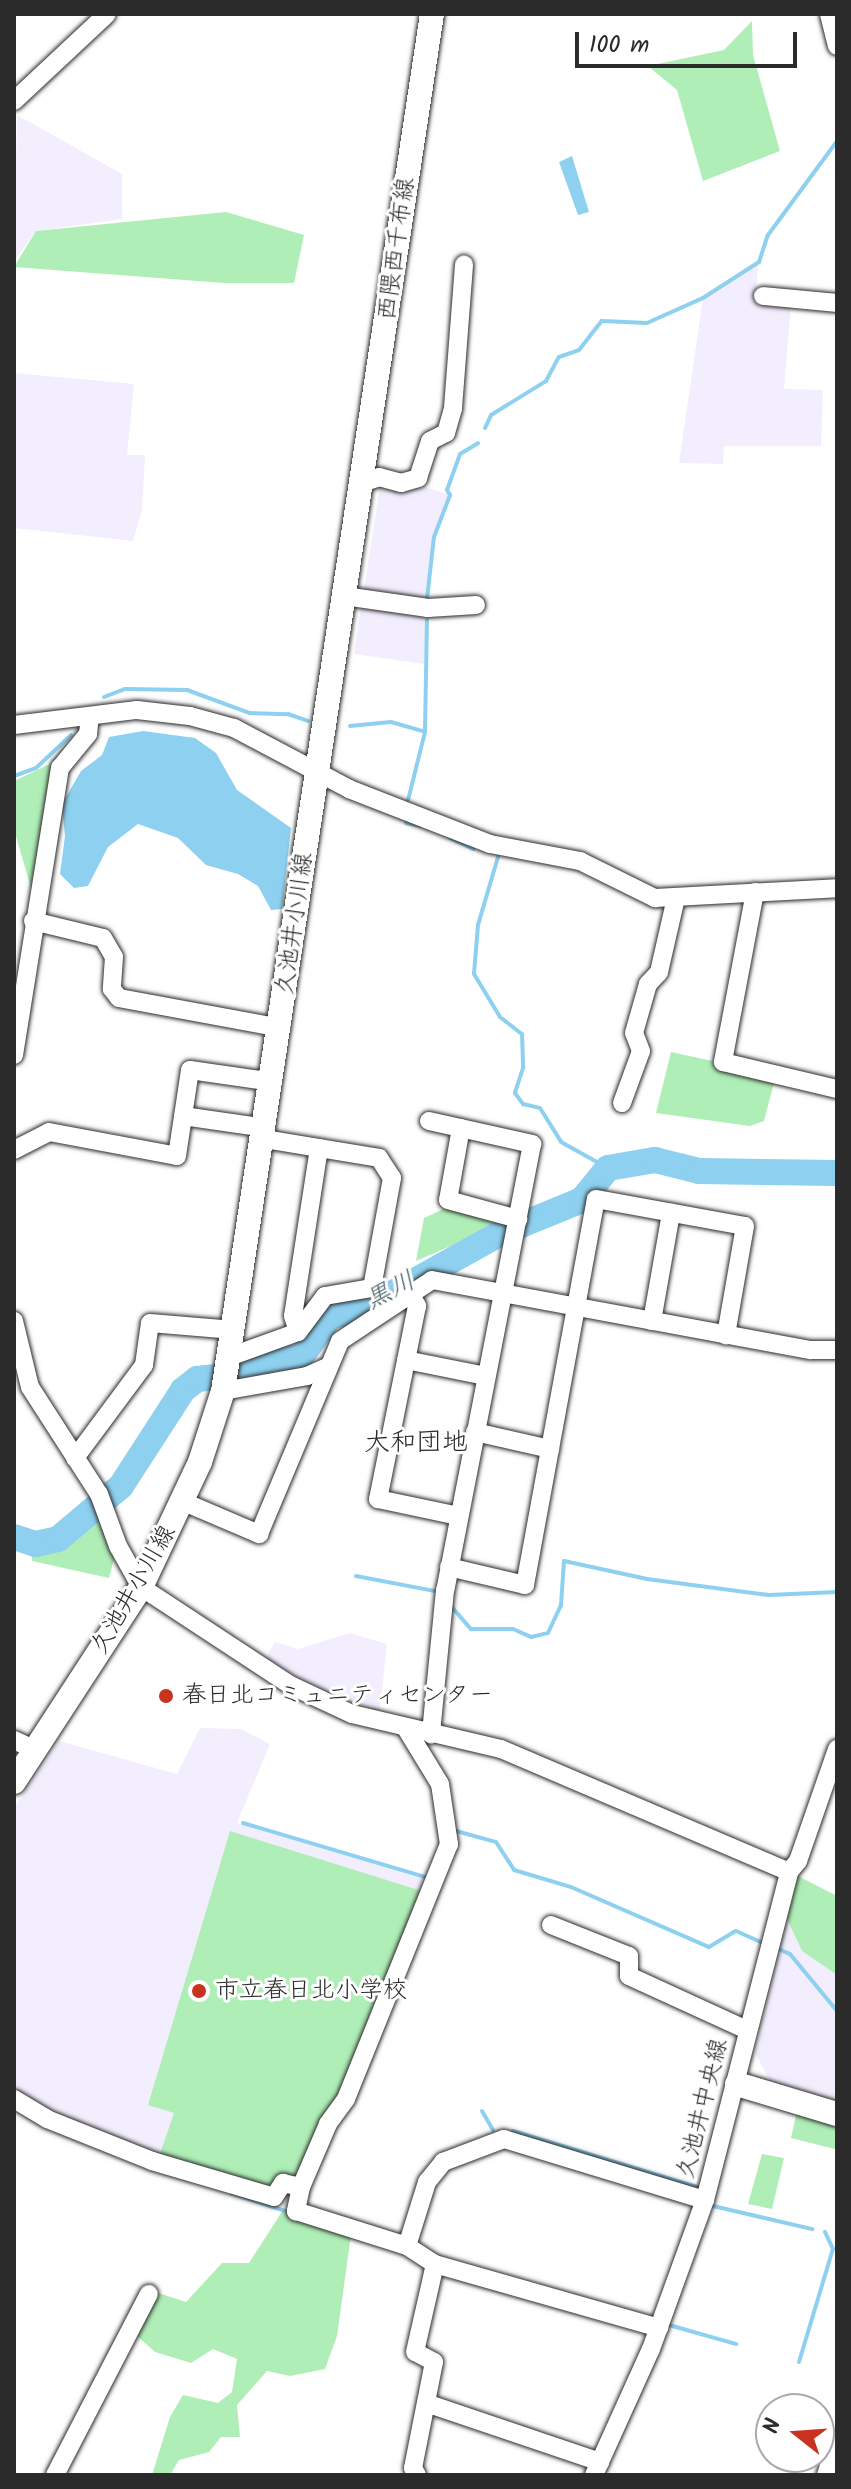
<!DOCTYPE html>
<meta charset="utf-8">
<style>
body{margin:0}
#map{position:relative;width:851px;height:2489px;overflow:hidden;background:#fff;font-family:Kalam,"Klee One",sans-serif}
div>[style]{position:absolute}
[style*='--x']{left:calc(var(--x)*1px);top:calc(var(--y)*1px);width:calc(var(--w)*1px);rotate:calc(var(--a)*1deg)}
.built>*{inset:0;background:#f3eefd}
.green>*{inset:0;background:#afeeb6}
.water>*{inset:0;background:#8ed0ef}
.stream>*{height:4px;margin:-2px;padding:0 2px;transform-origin:2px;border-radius:2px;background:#8ed0ef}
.river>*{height:26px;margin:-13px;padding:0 13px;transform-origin:13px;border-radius:13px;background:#8ed0ef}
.roads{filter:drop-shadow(0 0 2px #2b2b2b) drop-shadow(0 0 2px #2b2b2b)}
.street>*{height:18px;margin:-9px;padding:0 9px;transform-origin:9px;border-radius:9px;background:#fff}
.secondary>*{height:24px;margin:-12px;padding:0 12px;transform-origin:12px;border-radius:12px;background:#fff}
.dots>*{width:22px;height:22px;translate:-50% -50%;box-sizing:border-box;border:4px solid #fff;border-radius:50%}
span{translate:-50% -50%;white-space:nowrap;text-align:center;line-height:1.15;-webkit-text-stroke:6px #fff;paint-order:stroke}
.street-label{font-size:24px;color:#2b2b2b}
.poi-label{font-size:24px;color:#2b2b2b}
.left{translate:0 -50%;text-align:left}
.water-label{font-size:26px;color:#495d66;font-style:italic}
.neighbourhood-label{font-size:26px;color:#2b2b2b}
.frame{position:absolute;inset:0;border:16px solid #2b2b2b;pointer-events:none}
.north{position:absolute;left:755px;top:2393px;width:80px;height:80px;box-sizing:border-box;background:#fff;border:2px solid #aaa;border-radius:50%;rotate:287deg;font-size:22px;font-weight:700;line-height:32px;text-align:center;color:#2b2b2b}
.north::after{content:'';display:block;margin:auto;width:28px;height:36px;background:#c8321e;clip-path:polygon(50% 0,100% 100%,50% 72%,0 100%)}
.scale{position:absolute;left:575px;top:32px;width:222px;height:36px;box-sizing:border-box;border:4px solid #2b2b2b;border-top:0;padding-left:10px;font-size:24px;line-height:28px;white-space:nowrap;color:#2b2b2b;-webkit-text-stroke:6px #fff;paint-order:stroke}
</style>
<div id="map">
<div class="built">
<div style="clip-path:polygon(17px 115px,122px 174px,122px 219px,36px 231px,14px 261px)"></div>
<div style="clip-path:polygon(759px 262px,756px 287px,792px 293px,784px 389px,823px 390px,821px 446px,724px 446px,723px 464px,679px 463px,703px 298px)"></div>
<div style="clip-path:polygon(14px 373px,134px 384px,127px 455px,145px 455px,142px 510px,133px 541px,14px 528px)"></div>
<div style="clip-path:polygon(413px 483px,450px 495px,434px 537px,424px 664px,354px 654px,380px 487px,403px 488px)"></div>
<div style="clip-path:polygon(350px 1633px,387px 1644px,379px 1717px,264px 1661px,275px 1642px,298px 1649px)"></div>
<div style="clip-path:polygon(200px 1728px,241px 1729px,270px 1744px,237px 1823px,430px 1880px,284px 2175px,265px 2187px,159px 2157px,52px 2114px,14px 2092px,14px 1808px,59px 1741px,177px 1774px)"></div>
<div style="clip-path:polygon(787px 1919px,802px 1951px,837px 1975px,837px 2104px,770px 2081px,755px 2053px)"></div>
</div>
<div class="green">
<div style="clip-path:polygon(752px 21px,753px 55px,780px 151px,703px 181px,677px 90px,648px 66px,724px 50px)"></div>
<div style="clip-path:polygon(226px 212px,304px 235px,294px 283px,224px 283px,14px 267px,36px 231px)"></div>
<div style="clip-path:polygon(52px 763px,31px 888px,15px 833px,14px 781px)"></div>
<div style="clip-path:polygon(671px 1052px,776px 1075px,764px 1121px,750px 1126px,656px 1113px)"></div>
<div style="clip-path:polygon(448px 1207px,499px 1219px,490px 1229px,416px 1261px,424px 1218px)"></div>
<div style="clip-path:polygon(102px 1515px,114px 1559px,109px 1578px,32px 1561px,31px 1549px,62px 1548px)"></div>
<div style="clip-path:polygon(230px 1831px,425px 1892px,344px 2090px,300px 2179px,284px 2175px,265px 2187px,159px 2157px,174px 2113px,148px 2105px)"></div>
<div style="clip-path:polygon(798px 1876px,837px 1896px,837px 1975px,802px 1951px,787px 1919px)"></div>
<div style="clip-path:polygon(796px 2115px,837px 2125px,835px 2149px,791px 2138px)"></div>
<div style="clip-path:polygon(762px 2154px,784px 2158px,772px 2209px,748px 2204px)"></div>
<div style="clip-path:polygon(283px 2210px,351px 2235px,337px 2336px,325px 2369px,290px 2376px,267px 2371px,237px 2405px,240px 2437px,221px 2437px,209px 2452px,179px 2460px,170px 2475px,152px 2475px,170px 2417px,183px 2395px,218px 2403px,232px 2392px,237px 2359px,213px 2349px,191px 2363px,155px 2352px,128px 2328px,149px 2290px,186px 2302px,222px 2263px,249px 2263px)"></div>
</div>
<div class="water">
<div style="clip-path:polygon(572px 156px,589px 212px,578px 215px,559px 162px)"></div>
<div style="clip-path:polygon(143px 731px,195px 738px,216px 753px,237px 790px,291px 828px,282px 909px,271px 910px,258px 886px,238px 874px,206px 865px,178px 838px,138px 824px,108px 847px,88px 886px,74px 888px,60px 874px,65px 836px,62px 804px,81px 771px,102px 755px,109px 737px)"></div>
</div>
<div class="stream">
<div style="--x:485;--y:428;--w:14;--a:-65"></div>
<div style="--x:491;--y:415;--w:65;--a:-31.7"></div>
<div style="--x:546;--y:381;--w:27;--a:-62"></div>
<div style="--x:559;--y:357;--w:21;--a:-19"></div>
<div style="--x:579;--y:350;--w:37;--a:-52"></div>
<div style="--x:602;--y:321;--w:45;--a:2.5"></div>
<div style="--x:647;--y:323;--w:61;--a:-24.1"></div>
<div style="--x:703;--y:298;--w:67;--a:-32.7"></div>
<div style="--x:759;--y:262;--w:28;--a:-72"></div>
<div style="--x:768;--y:235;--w:117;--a:-53.7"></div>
<div style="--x:427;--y:599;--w:62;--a:-83.6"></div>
<div style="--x:434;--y:537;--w:45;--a:-69.1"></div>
<div style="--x:450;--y:495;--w:6;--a:-121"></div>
<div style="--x:447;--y:490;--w:38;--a:-70"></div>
<div style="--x:460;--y:454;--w:21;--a:-31"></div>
<div style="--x:104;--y:697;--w:22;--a:-21"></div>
<div style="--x:125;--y:689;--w:62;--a:0.9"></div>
<div style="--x:187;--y:690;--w:67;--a:20.1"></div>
<div style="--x:250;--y:713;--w:38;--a:2"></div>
<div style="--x:288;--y:714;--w:21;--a:19"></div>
<div style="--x:350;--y:726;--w:41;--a:-5.6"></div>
<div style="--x:391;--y:722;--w:35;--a:16"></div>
<div style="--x:425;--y:732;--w:70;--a:104"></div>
<div style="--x:425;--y:732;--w:112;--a:-89"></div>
<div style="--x:14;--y:776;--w:23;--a:-20"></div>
<div style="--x:36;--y:768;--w:48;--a:-43.3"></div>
<div style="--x:406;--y:823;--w:14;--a:12"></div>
<div style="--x:450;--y:838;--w:26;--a:25"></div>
<div style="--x:498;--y:857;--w:71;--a:106.4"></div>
<div style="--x:478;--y:925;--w:49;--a:94.7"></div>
<div style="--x:474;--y:974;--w:50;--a:58.8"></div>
<div style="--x:500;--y:1017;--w:28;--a:38"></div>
<div style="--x:522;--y:1034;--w:34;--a:88"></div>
<div style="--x:523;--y:1068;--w:26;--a:108"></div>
<div style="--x:515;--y:1093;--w:14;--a:54"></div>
<div style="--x:523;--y:1104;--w:17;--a:13"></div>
<div style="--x:540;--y:1108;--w:40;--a:58"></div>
<div style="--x:561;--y:1142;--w:54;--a:29"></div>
<div style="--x:356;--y:1576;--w:86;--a:10.8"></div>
<div style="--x:450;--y:1605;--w:32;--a:49"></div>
<div style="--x:471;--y:1629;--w:42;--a:0"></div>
<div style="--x:513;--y:1629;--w:20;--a:24"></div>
<div style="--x:531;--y:1637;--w:17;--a:-13"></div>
<div style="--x:548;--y:1633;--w:31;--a:-65"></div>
<div style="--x:561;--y:1605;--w:44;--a:-86.1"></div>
<div style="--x:564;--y:1561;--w:85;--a:12.2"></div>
<div style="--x:647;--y:1579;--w:123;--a:7.5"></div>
<div style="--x:769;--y:1595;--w:68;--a:-2.5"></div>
<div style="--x:243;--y:1823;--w:194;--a:16.5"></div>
<div style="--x:456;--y:1831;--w:41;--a:15.4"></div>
<div style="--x:496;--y:1842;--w:33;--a:57"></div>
<div style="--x:514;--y:1870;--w:59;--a:16.6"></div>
<div style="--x:571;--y:1887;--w:150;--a:23.5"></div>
<div style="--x:709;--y:1947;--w:31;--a:-31"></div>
<div style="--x:736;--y:1931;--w:27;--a:24"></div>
<div style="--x:781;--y:1950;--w:10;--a:24"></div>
<div style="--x:790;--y:1954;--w:74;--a:50.5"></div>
<div style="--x:482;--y:2111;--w:22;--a:60"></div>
<div style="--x:513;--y:2131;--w:192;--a:16.9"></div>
<div style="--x:231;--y:2193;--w:63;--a:18.4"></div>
<div style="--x:713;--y:2206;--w:102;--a:13.1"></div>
<div style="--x:669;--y:2325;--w:70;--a:15.8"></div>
<div style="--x:799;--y:2362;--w:118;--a:-73.3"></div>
<div style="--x:833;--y:2249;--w:19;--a:-115"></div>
</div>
<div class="river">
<div style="--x:14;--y:1537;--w:23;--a:18"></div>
<div style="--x:36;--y:1544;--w:23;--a:-13"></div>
<div style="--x:58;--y:1539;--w:82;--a:-40.1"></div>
<div style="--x:121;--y:1486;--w:114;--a:-57.1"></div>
<div style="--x:183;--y:1390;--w:18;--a:-38"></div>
<div style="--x:197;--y:1379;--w:45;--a:-6.3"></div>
<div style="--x:242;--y:1374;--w:33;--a:-27"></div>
<div style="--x:271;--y:1359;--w:29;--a:-2"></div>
<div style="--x:300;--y:1358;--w:51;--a:-53.8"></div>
<div style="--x:330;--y:1317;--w:39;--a:-15"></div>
<div style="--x:368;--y:1307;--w:150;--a:-29.1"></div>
<div style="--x:499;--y:1234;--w:90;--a:-22.3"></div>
<div style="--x:582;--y:1200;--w:41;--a:-50.9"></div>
<div style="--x:608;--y:1168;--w:48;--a:-9.7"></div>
<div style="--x:655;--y:1160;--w:45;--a:14"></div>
<div style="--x:699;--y:1171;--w:138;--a:0.8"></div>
</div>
<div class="roads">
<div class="street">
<div style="--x:829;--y:14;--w:33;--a:76"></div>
<div style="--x:14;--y:101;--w:127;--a:-43.1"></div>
<div style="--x:763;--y:296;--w:74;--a:5.4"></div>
<div style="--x:362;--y:483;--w:18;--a:-19"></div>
<div style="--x:379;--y:477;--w:23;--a:15"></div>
<div style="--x:401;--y:483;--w:18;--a:-16"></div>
<div style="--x:418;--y:478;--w:39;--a:-72"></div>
<div style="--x:430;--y:441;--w:18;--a:-27"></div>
<div style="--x:446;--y:433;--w:26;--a:-74"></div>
<div style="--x:453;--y:408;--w:144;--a:-85.6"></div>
<div style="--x:344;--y:596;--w:85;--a:8.1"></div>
<div style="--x:428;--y:608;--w:48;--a:-3.6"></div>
<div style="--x:14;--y:725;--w:124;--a:-7"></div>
<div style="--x:137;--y:710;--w:53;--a:6.5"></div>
<div style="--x:190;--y:716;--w:46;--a:15.3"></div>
<div style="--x:234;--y:728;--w:130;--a:27.9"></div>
<div style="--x:349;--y:789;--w:151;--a:21.3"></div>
<div style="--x:490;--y:844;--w:92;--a:10.7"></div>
<div style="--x:580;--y:861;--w:84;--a:26.3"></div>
<div style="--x:655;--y:898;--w:182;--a:-3.1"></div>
<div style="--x:755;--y:892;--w:173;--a:100.7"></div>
<div style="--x:723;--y:1062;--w:117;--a:13.3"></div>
<div style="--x:33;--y:921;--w:72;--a:13.7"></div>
<div style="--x:103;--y:938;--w:22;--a:60"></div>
<div style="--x:114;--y:957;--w:32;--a:94"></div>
<div style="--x:112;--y:989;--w:11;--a:52"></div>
<div style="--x:119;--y:998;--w:165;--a:10.5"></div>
<div style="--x:14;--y:1055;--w:291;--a:-80.9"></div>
<div style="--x:60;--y:768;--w:44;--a:-50.5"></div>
<div style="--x:88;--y:734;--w:18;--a:-84"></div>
<div style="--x:622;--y:1103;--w:55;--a:-69.9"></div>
<div style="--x:641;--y:1051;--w:19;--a:-111"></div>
<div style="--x:634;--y:1033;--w:51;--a:-74.1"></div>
<div style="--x:648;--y:984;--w:16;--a:-47"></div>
<div style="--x:659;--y:972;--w:76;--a:-77.1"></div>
<div style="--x:183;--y:1116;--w:84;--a:8.2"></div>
<div style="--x:429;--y:1121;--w:106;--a:12.6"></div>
<div style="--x:532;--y:1144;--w:454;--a:101"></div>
<div style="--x:445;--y:1590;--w:145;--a:95.6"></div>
<div style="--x:461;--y:1128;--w:73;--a:100.2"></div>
<div style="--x:448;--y:1200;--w:73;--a:15.2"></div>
<div style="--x:14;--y:1150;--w:39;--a:-27"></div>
<div style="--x:49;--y:1132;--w:130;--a:10.6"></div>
<div style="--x:177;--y:1156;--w:87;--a:-81.4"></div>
<div style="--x:190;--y:1070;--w:84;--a:8.2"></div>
<div style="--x:411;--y:1295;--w:13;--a:61"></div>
<div style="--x:417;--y:1306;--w:197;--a:101.4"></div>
<div style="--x:378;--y:1499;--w:83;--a:11.9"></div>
<div style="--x:14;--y:1321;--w:68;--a:76.4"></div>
<div style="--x:30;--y:1387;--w:127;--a:57.2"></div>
<div style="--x:99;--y:1494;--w:55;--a:69.9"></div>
<div style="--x:118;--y:1546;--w:47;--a:60.7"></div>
<div style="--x:141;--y:1587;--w:178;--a:33.3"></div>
<div style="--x:290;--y:1685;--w:68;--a:25.1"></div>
<div style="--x:352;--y:1714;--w:153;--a:13.2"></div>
<div style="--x:501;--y:1749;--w:313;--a:23.1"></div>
<div style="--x:652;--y:1321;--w:110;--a:-80"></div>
<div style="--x:298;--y:1332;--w:17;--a:-107"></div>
<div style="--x:293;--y:1316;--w:170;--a:-81.2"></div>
<div style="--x:229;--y:1357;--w:73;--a:-19.9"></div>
<div style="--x:298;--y:1332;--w:45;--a:-53.1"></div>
<div style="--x:325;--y:1296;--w:48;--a:-9.7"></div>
<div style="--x:372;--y:1288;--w:112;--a:-79.7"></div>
<div style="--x:392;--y:1178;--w:24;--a:-123"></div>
<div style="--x:379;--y:1158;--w:117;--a:-170.6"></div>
<div style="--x:406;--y:1360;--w:82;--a:11.3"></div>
<div style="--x:223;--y:1391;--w:85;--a:-10.1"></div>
<div style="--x:307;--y:1376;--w:24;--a:-24"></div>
<div style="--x:475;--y:1432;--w:77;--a:12.8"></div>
<div style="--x:75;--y:1458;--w:116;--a:-53.4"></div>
<div style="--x:144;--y:1365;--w:42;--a:-81.9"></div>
<div style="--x:150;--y:1323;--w:84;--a:4.8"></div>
<div style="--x:184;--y:1502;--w:82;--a:23.1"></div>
<div style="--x:259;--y:1534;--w:209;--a:-67.2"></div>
<div style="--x:340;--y:1341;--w:110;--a:-33.5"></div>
<div style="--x:432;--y:1280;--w:385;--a:10.5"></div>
<div style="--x:811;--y:1350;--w:26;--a:0"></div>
<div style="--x:449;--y:1567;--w:78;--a:13.3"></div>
<div style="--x:525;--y:1585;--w:392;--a:-79.6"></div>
<div style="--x:596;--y:1199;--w:151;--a:10.3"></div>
<div style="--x:745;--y:1226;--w:111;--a:99.9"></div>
<div style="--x:407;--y:1730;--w:63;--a:58.6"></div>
<div style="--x:440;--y:1784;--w:61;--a:81.5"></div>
<div style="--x:449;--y:1844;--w:275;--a:112"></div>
<div style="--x:346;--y:2099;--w:31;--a:126"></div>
<div style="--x:328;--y:2124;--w:69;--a:113.2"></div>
<div style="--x:301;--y:2187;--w:25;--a:102"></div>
<div style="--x:296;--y:2211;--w:116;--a:17.5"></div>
<div style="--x:407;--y:2246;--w:33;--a:33"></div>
<div style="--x:435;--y:2264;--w:233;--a:15.9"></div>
<div style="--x:14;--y:1740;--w:23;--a:25"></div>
<div style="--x:551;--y:1925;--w:84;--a:21.7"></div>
<div style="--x:629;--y:1956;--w:20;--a:90"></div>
<div style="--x:629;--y:1976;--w:130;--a:24.6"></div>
<div style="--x:14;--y:2099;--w:39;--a:31"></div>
<div style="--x:47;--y:2119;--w:113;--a:21.8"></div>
<div style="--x:152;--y:2161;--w:127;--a:16.4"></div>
<div style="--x:274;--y:2197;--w:17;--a:-57"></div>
<div style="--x:283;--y:2183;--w:18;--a:13"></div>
<div style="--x:407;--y:2246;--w:67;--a:-72.6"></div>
<div style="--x:427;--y:2182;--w:26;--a:-51"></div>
<div style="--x:443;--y:2162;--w:65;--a:-20.7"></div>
<div style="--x:504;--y:2139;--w:210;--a:16.9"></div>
<div style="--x:426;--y:2403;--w:184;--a:18.7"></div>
<div style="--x:55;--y:2475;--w:204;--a:-62.6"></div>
<div style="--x:417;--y:2475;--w:8;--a:-120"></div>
<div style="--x:413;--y:2468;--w:108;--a:-78.8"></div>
<div style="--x:434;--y:2362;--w:21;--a:-152"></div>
<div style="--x:415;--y:2352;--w:90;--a:-77.2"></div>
<div style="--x:594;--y:2475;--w:138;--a:-65.7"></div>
<div style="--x:651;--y:2349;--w:158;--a:-70.1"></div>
<div style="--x:705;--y:2200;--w:339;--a:-75.6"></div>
<div style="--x:789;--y:1872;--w:14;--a:-51"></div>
<div style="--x:798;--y:1861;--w:119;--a:-70.8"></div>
<div style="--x:826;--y:2475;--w:36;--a:-72"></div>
</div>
<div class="secondary">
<div style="--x:14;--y:1782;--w:233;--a:-56.9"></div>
<div style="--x:141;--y:1587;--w:138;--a:-64.7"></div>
<div style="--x:200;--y:1462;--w:75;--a:-72.1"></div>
<div style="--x:223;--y:1391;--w:1393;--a:-81.37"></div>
<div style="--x:737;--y:2084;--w:104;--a:16.7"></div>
</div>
</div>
<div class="dots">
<div style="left:166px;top:1696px;background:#c8321e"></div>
<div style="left:199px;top:1991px;background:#c8321e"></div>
</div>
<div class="street-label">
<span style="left:397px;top:249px;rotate:-82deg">西隈西千布線</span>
<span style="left:295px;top:924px;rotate:-82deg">久池井小川線</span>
<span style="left:134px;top:1590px;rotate:-60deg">久池井小川線</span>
<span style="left:703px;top:2109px;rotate:-76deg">久池井中央線</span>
</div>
<div class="poi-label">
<span class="left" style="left:182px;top:1696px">春日北コミュニティセンター</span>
<span class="left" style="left:215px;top:1991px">市立春日北小学校</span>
</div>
<div class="water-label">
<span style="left:391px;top:1292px;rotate:-27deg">黒川</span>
</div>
<div class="neighbourhood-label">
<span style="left:416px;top:1444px">大和団地</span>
</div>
<div class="frame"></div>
<div class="north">N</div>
<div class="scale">100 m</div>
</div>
